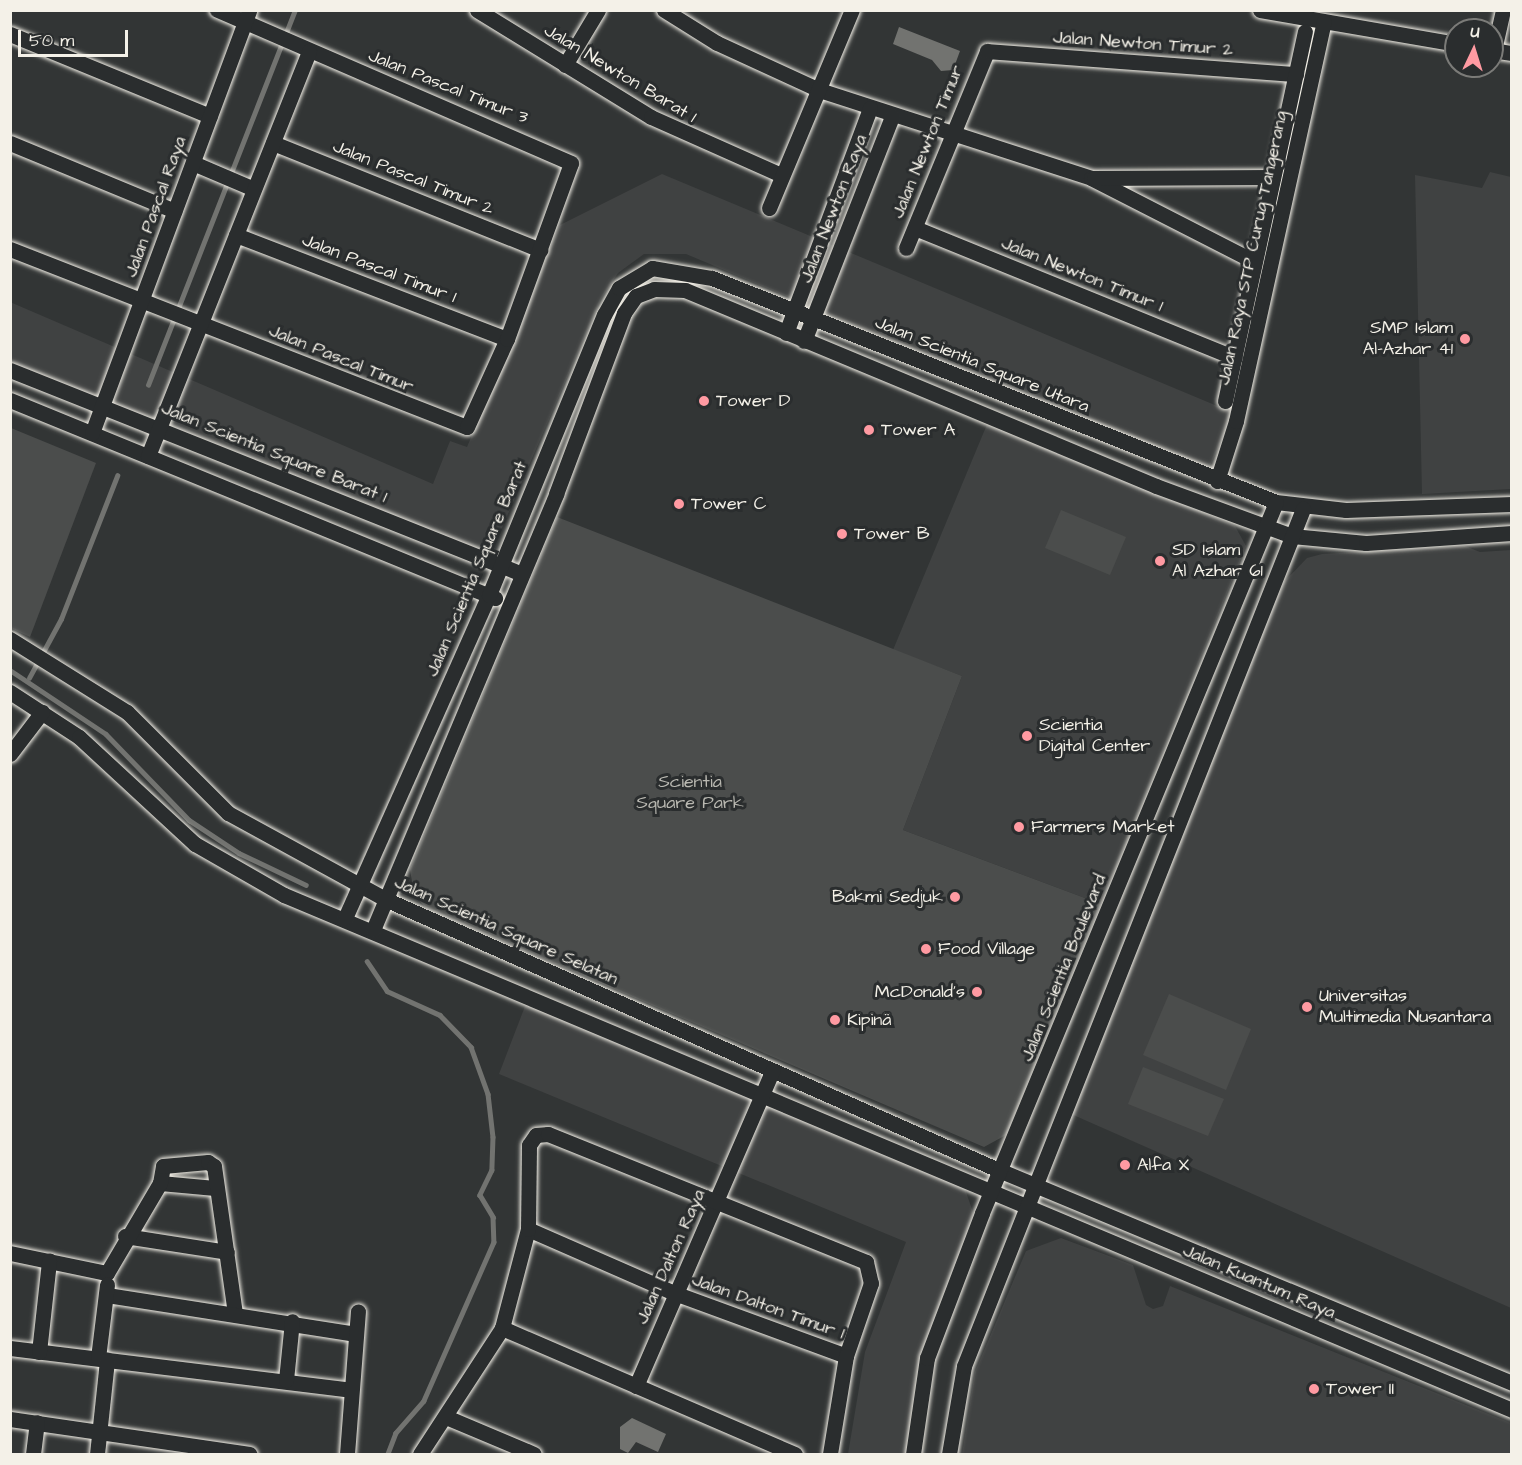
<!DOCTYPE html>
<meta charset="utf-8">
<style>
body{margin:0}
#map{position:relative;width:1522px;height:1465px;overflow:hidden;background:#323535;font-family:"Architects Daughter",sans-serif}
div>[style]{position:absolute}
[style*='--x']{left:calc(var(--x)*1px);top:calc(var(--y)*1px);width:calc(var(--w)*1px);rotate:calc(var(--a)*1deg)}
.built>*{inset:0;background:#404242}
.green>*{inset:0;background:#4b4d4c}
.water>*{inset:0;background:#727370}
.stream>*{height:4.5px;margin:-2.25px;padding:0 2.25px;transform-origin:2.25px;border-radius:2.25px;background:#727370}
.roads{filter:drop-shadow(0 0 2px #f4f1e8) drop-shadow(0 0 2px #f4f1e8)}
.minor>*{height:15px;margin:-7.5px;padding:0 7.5px;transform-origin:7.5px;border-radius:7.5px;background:#2a2d2e}
.dots>*{width:16px;height:16px;translate:-50% -50%;box-sizing:border-box;border:3px solid #2a2d2e;border-radius:50%}
span{translate:-50% -50%;white-space:nowrap;text-align:center;line-height:1.15;-webkit-text-stroke:6px #2a2d2e;paint-order:stroke}
.street-label{font-size:18px;color:#f4f1e8}
.poi-label{font-size:18px;color:#f4f1e8}
.right{translate:-100% -50%;text-align:right}
.left{translate:0 -50%;text-align:left}
.park-label{font-size:18px;color:#b9b8b1}
.frame{position:absolute;inset:0;border:12px solid #f4f1e8;pointer-events:none}
.north{position:absolute;left:1444px;top:18px;width:60px;height:60px;box-sizing:border-box;background:#2a2d2e;border:2px solid #7b7b78;border-radius:50%;rotate:4deg;font-size:16px;font-weight:700;line-height:24px;text-align:center;color:#f4f1e8}
.north::after{content:'';display:block;margin:auto;width:21px;height:27px;background:#ff9aa2;clip-path:polygon(50% 0,100% 100%,50% 72%,0 100%)}
.scale{position:absolute;left:18px;top:30px;width:110px;height:27px;box-sizing:border-box;border:3px solid #f4f1e8;border-top:0;padding-left:8px;font-size:18px;line-height:21px;white-space:nowrap;color:#f4f1e8;-webkit-text-stroke:4px #2a2d2e;paint-order:stroke}
</style>
<div id="map">
<div class="built">
<div style="clip-path:polygon(1490px 172px,1511px 177px,1511px 489px,1422px 494px,1415px 175px,1482px 188px)"></div>
<div style="clip-path:polygon(662px 174px,1234px 413px,1207px 472px,686px 254px,644px 254px,618px 273px,601px 299px,495px 544px,471px 552px,11px 362px,10px 302px,433px 484px,450px 441px,467px 447px,560px 225px)"></div>
<div style="clip-path:polygon(988px 422px,1235px 526px,1246px 546px,1101px 904px,903px 830px,962px 676px,893px 650px)"></div>
<div style="clip-path:polygon(1465px 546px,1480px 552px,1511px 550px,1511px 1308px,1062px 1110px,1284px 582px,1307px 558px,1322px 554px)"></div>
<div style="clip-path:polygon(527px 1001px,713px 1076px,965px 1189px,975px 1218px,920px 1361px,910px 1454px,848px 1454px,865px 1352px,906px 1242px,499px 1074px)"></div>
<div style="clip-path:polygon(1061px 1238px,1133px 1265px,1146px 1305px,1153px 1309px,1163px 1306px,1170px 1286px,1511px 1423px,1511px 1454px,962px 1454px,975px 1372px,1026px 1251px)"></div>
</div>
<div class="green">
<div style="clip-path:polygon(11px 428px,96px 463px,30px 637px,11px 628px)"></div>
<div style="clip-path:polygon(1061px 510px,1126px 537px,1110px 575px,1045px 548px)"></div>
<div style="clip-path:polygon(557px 517px,962px 676px,903px 830px,1101px 904px,1006px 1135px,984px 1147px,427px 909px,414px 895px,410px 869px)"></div>
<div style="clip-path:polygon(1169px 994px,1251px 1029px,1226px 1090px,1143px 1055px)"></div>
<div style="clip-path:polygon(1143px 1067px,1224px 1099px,1208px 1136px,1128px 1104px)"></div>
</div>
<div class="water">
<div style="clip-path:polygon(899px 27px,960px 51px,953px 70px,941px 71px,932px 60px,893px 44px)"></div>
<div style="clip-path:polygon(632px 1418px,666px 1434px,658px 1452px,636px 1442px,628px 1453px,620px 1449px,620px 1427px)"></div>
</div>
<div class="stream">
<div style="--x:148;--y:385;--w:403;--a:-68.6"></div>
<div style="--x:10;--y:670;--w:115;--a:33.7"></div>
<div style="--x:106;--y:734;--w:120;--a:46"></div>
<div style="--x:189;--y:820;--w:60;--a:33.4"></div>
<div style="--x:239;--y:853;--w:74;--a:25.5"></div>
<div style="--x:29;--y:678;--w:67;--a:-61.5"></div>
<div style="--x:61;--y:619;--w:154;--a:-68.6"></div>
<div style="--x:367;--y:961;--w:36;--a:56"></div>
<div style="--x:387;--y:991;--w:58;--a:24.4"></div>
<div style="--x:440;--y:1015;--w:45;--a:45.9"></div>
<div style="--x:471;--y:1047;--w:50;--a:70.1"></div>
<div style="--x:488;--y:1094;--w:43;--a:83.4"></div>
<div style="--x:493;--y:1137;--w:33;--a:92"></div>
<div style="--x:492;--y:1170;--w:28;--a:116"></div>
<div style="--x:480;--y:1195;--w:26;--a:59"></div>
<div style="--x:493;--y:1217;--w:25;--a:88"></div>
<div style="--x:494;--y:1242;--w:174;--a:113.8"></div>
<div style="--x:424;--y:1401;--w:43;--a:131.2"></div>
<div style="--x:396;--y:1433;--w:22;--a:111"></div>
</div>
<div class="roads">
<div class="minor">
<div style="--x:477;--y:10;--w:204;--a:31.6"></div>
<div style="--x:651;--y:117;--w:142;--a:24"></div>
<div style="--x:664;--y:10;--w:62;--a:31.9"></div>
<div style="--x:717;--y:43;--w:112;--a:24.7"></div>
<div style="--x:819;--y:90;--w:286;--a:17.9"></div>
<div style="--x:1091;--y:178;--w:182;--a:27.1"></div>
<div style="--x:1260;--y:10;--w:199;--a:9.8"></div>
<div style="--x:10;--y:34;--w:216;--a:22.3"></div>
<div style="--x:1492;--y:50;--w:20;--a:9"></div>
<div style="--x:1494;--y:50;--w:41;--a:-77.3"></div>
<div style="--x:565;--y:65;--w:64;--a:-59"></div>
<div style="--x:10;--y:143;--w:178;--a:22.4"></div>
<div style="--x:273;--y:143;--w:288;--a:21.8"></div>
<div style="--x:193;--y:163;--w:66;--a:23.1"></div>
<div style="--x:1094;--y:178;--w:177;--a:-0.3"></div>
<div style="--x:769;--y:208;--w:215;--a:-67.3"></div>
<div style="--x:915;--y:228;--w:345;--a:22.1"></div>
<div style="--x:236;--y:235;--w:290;--a:21"></div>
<div style="--x:906;--y:248;--w:213;--a:-67.6"></div>
<div style="--x:987;--y:51;--w:310;--a:4.3"></div>
<div style="--x:10;--y:249;--w:490;--a:21.3"></div>
<div style="--x:467;--y:427;--w:97;--a:-65.6"></div>
<div style="--x:507;--y:339;--w:187;--a:-70"></div>
<div style="--x:571;--y:163;--w:386;--a:-156.6"></div>
<div style="--x:786;--y:333;--w:240;--a:-69.5"></div>
<div style="--x:804;--y:341;--w:242;--a:-68.6"></div>
<div style="--x:10;--y:370;--w:551;--a:21.72"></div>
<div style="--x:10;--y:400;--w:524;--a:22.21"></div>
<div style="--x:1225;--y:401;--w:378;--a:-77.8"></div>
<div style="--x:92;--y:433;--w:451;--a:-69.6"></div>
<div style="--x:148;--y:456;--w:436;--a:-68.3"></div>
<div style="--x:1217;--y:481;--w:63;--a:-72.4"></div>
<div style="--x:1236;--y:421;--w:409;--a:-77.6"></div>
<div style="--x:10;--y:639;--w:138;--a:32"></div>
<div style="--x:127;--y:712;--w:143;--a:45"></div>
<div style="--x:228;--y:813;--w:181;--a:28.7"></div>
<div style="--x:387;--y:900;--w:671;--a:23.82"></div>
<div style="--x:1001;--y:1171;--w:553;--a:22.53"></div>
<div style="--x:10;--y:692;--w:82;--a:33.1"></div>
<div style="--x:79;--y:737;--w:158;--a:42.7"></div>
<div style="--x:195;--y:844;--w:103;--a:29.8"></div>
<div style="--x:284;--y:895;--w:1332;--a:22.75"></div>
<div style="--x:10;--y:754;--w:53;--a:-52.7"></div>
<div style="--x:345;--y:918;--w:354;--a:-66"></div>
<div style="--x:489;--y:595;--w:303;--a:-67.7"></div>
<div style="--x:604;--y:315;--w:31;--a:-61"></div>
<div style="--x:619;--y:288;--w:39;--a:-31"></div>
<div style="--x:652;--y:268;--w:61;--a:9.5"></div>
<div style="--x:712;--y:278;--w:607;--a:21.66"></div>
<div style="--x:1276;--y:502;--w:70;--a:6.5"></div>
<div style="--x:1346;--y:510;--w:166;--a:-2.1"></div>
<div style="--x:373;--y:930;--w:473;--a:-67.2"></div>
<div style="--x:556;--y:494;--w:193;--a:-69.4"></div>
<div style="--x:624;--y:313;--w:21;--a:-55"></div>
<div style="--x:636;--y:296;--w:19;--a:-21"></div>
<div style="--x:654;--y:289;--w:31;--a:2"></div>
<div style="--x:685;--y:290;--w:510;--a:22.59"></div>
<div style="--x:1156;--y:486;--w:145;--a:20.2"></div>
<div style="--x:1292;--y:536;--w:74;--a:5.4"></div>
<div style="--x:1366;--y:543;--w:146;--a:-3.9"></div>
<div style="--x:160;--y:1183;--w:55;--a:5.2"></div>
<div style="--x:528;--y:1229;--w:163;--a:23.6"></div>
<div style="--x:677;--y:1294;--w:180;--a:20.1"></div>
<div style="--x:125;--y:1236;--w:103;--a:8.9"></div>
<div style="--x:10;--y:1253;--w:99;--a:11.7"></div>
<div style="--x:107;--y:1273;--w:104;--a:-59.5"></div>
<div style="--x:160;--y:1183;--w:17;--a:-80"></div>
<div style="--x:163;--y:1166;--w:45;--a:-5.1"></div>
<div style="--x:208;--y:1162;--w:7;--a:34"></div>
<div style="--x:214;--y:1166;--w:148;--a:81.9"></div>
<div style="--x:107;--y:1295;--w:252;--a:8.9"></div>
<div style="--x:502;--y:1328;--w:319;--a:23.3"></div>
<div style="--x:10;--y:1348;--w:343;--a:7"></div>
<div style="--x:39;--y:1352;--w:92;--a:-83.7"></div>
<div style="--x:98;--y:1358;--w:74;--a:-83"></div>
<div style="--x:286;--y:1380;--w:59;--a:-84.2"></div>
<div style="--x:636;--y:1386;--w:344;--a:-66.6"></div>
<div style="--x:446;--y:1417;--w:95;--a:22.8"></div>
<div style="--x:10;--y:1419;--w:242;--a:8.3"></div>
<div style="--x:33;--y:1454;--w:32;--a:-83"></div>
<div style="--x:97;--y:1454;--w:95;--a:-83.9"></div>
<div style="--x:347;--y:1454;--w:143;--a:-85.6"></div>
<div style="--x:420;--y:1454;--w:150;--a:-56.9"></div>
<div style="--x:502;--y:1328;--w:102;--a:-75.3"></div>
<div style="--x:528;--y:1229;--w:84;--a:-89.3"></div>
<div style="--x:529;--y:1145;--w:12;--a:-55"></div>
<div style="--x:536;--y:1135;--w:12;--a:-5"></div>
<div style="--x:548;--y:1134;--w:343;--a:21.9"></div>
<div style="--x:866;--y:1262;--w:22;--a:77"></div>
<div style="--x:871;--y:1283;--w:77;--a:108.9"></div>
<div style="--x:846;--y:1356;--w:99;--a:99.3"></div>
<div style="--x:913;--y:1454;--w:97;--a:-81.7"></div>
<div style="--x:927;--y:1358;--w:155;--a:-69.2"></div>
<div style="--x:982;--y:1213;--w:769;--a:-67.53"></div>
<div style="--x:949;--y:1454;--w:89;--a:-80.3"></div>
<div style="--x:964;--y:1366;--w:922;--a:-68.42"></div>
</div>
</div>
<div class="dots">
<div style="left:1465px;top:339px;background:#ff9aa2"></div>
<div style="left:704px;top:401px;background:#ff9aa2"></div>
<div style="left:869px;top:430px;background:#ff9aa2"></div>
<div style="left:679px;top:504px;background:#ff9aa2"></div>
<div style="left:842px;top:534px;background:#ff9aa2"></div>
<div style="left:1160px;top:561px;background:#ff9aa2"></div>
<div style="left:1027px;top:736px;background:#ff9aa2"></div>
<div style="left:1019px;top:827px;background:#ff9aa2"></div>
<div style="left:955px;top:897px;background:#ff9aa2"></div>
<div style="left:926px;top:949px;background:#ff9aa2"></div>
<div style="left:977px;top:992px;background:#ff9aa2"></div>
<div style="left:1307px;top:1007px;background:#ff9aa2"></div>
<div style="left:835px;top:1020px;background:#ff9aa2"></div>
<div style="left:1125px;top:1165px;background:#ff9aa2"></div>
<div style="left:1314px;top:1389px;background:#ff9aa2"></div>
</div>
<div class="street-label">
<span style="left:1143px;top:44px;rotate:4deg">Jalan Newton Timur 2</span>
<span style="left:620px;top:74px;rotate:31deg">Jalan Newton Barat 1</span>
<span style="left:448px;top:87px;rotate:22deg">Jalan Pascal Timur 3</span>
<span style="left:928px;top:142px;rotate:-68deg">Jalan Newton Timur</span>
<span style="left:413px;top:178px;rotate:22deg">Jalan Pascal Timur 2</span>
<span style="left:156px;top:207px;rotate:-70deg">Jalan Pascal Raya</span>
<span style="left:834px;top:209px;rotate:-69deg">Jalan Newton Raya</span>
<span style="left:1253px;top:248px;rotate:-78deg">Jalan Raya STP Curug Tangerang</span>
<span style="left:379px;top:269px;rotate:21deg">Jalan Pascal Timur 1</span>
<span style="left:1082px;top:275px;rotate:22deg">Jalan Newton Timur 1</span>
<span style="left:341px;top:359px;rotate:22deg">Jalan Pascal Timur</span>
<span style="left:982px;top:365px;rotate:22deg">Jalan Scientia Square Utara</span>
<span style="left:274px;top:453px;rotate:22deg">Jalan Scientia Square Barat 1</span>
<span style="left:477px;top:569px;rotate:-67deg">Jalan Scientia Square Barat</span>
<span style="left:506px;top:931px;rotate:24deg">Jalan Scientia Square Selatan</span>
<span style="left:1064px;top:968px;rotate:-68deg">Jalan Scientia Boulevard</span>
<span style="left:671px;top:1257px;rotate:-66deg">Jalan Dalton Raya</span>
<span style="left:1259px;top:1282px;rotate:23deg">Jalan Kuantum Raya</span>
<span style="left:768px;top:1307px;rotate:20deg">Jalan Dalton Timur 1</span>
</div>
<div class="poi-label">
<span class="right" style="left:1453px;top:339px">SMP Islam<br>Al-Azhar 41</span>
<span class="left" style="left:716px;top:401px">Tower D</span>
<span class="left" style="left:881px;top:430px">Tower A</span>
<span class="left" style="left:691px;top:504px">Tower C</span>
<span class="left" style="left:854px;top:534px">Tower B</span>
<span class="left" style="left:1172px;top:561px">SD Islam<br>Al Azhar 61</span>
<span class="left" style="left:1039px;top:736px">Scientia<br>Digital Center</span>
<span class="left" style="left:1031px;top:827px">Farmers Market</span>
<span class="right" style="left:943px;top:897px">Bakmi Sedjuk</span>
<span class="left" style="left:938px;top:949px">Food Village</span>
<span class="right" style="left:965px;top:992px">McDonald's</span>
<span class="left" style="left:1319px;top:1007px">Universitas<br>Multimedia Nusantara</span>
<span class="left" style="left:847px;top:1020px">Kipinä</span>
<span class="left" style="left:1137px;top:1165px">Alfa X</span>
<span class="left" style="left:1326px;top:1389px">Tower II</span>
</div>
<div class="park-label">
<span style="left:690px;top:793px">Scientia<br>Square Park</span>
</div>
<div class="frame"></div>
<div class="north">U</div>
<div class="scale">50 m</div>
</div>
